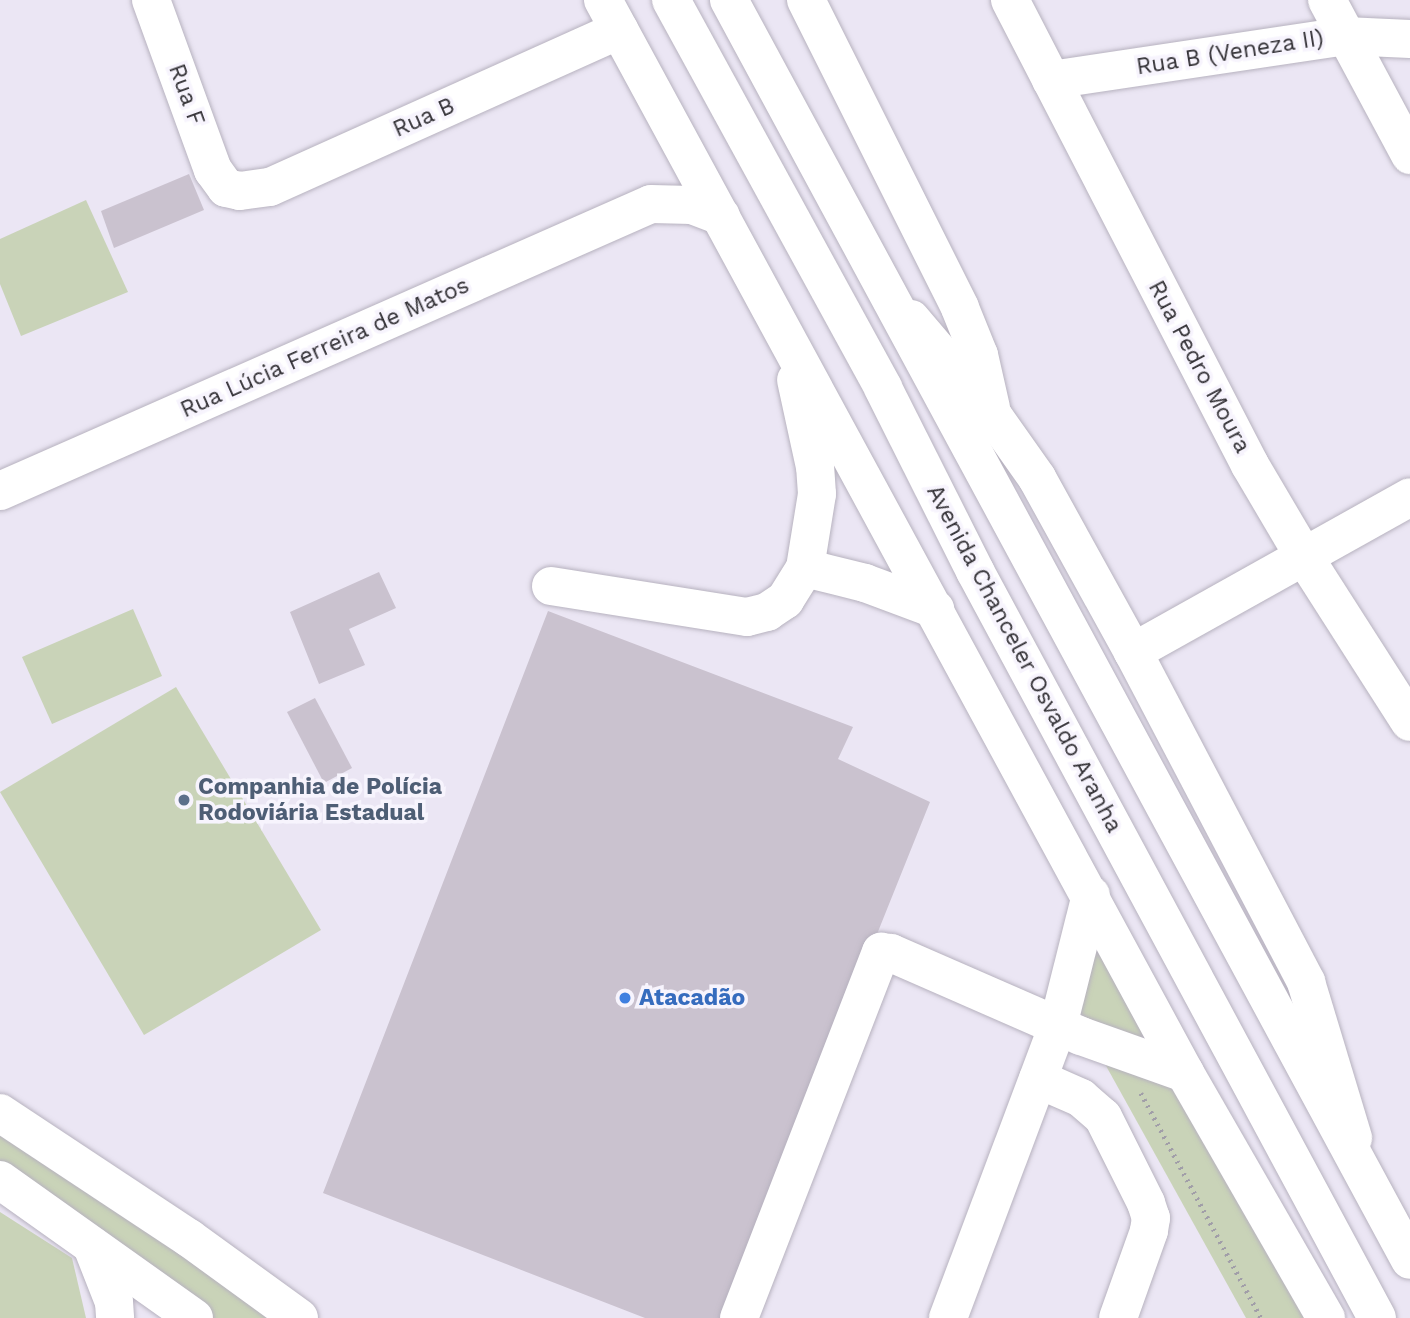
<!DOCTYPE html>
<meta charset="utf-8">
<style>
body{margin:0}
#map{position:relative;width:1410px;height:1318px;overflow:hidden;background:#ebe6f4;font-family:"Work Sans",sans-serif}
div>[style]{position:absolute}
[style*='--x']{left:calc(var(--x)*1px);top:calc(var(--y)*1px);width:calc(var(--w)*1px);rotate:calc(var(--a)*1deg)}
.green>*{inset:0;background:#c9d3b8}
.building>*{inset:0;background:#cac2cf}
.path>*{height:4.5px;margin-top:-2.25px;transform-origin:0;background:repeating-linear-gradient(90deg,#a19ea8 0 2px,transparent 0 7px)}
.roads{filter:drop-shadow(0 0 2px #b7b2bf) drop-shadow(0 0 2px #b7b2bf)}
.minor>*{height:38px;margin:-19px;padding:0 19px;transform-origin:19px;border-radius:19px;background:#fff}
.major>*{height:38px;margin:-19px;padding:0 19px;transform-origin:19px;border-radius:19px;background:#fff}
.dots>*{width:19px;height:19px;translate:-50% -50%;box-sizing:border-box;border:4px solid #f7f4fd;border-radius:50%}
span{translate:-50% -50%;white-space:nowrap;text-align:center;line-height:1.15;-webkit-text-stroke:7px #f7f4fd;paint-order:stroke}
.street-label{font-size:23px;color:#323035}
.service-label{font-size:23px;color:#4e5e75;font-weight:700}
.left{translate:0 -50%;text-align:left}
.shop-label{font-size:23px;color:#366cbe;font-weight:700}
</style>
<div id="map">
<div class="green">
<div style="clip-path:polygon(86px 200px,128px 292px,21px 336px,0 284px,0 239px)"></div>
<div style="clip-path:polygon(133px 609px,162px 676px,52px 724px,22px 657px)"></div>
<div style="clip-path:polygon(176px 687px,321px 930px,144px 1035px,0 792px)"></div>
<div style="clip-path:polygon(1094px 918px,1170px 1061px,1068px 1025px)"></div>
<div style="clip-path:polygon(1105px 1064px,1169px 1082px,1307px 1318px,1246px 1318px)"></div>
<div style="clip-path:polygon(0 1132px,273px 1318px,211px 1318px,0 1164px)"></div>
<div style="clip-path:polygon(0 1212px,72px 1258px,86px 1318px,0 1318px)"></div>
</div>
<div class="building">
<div style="clip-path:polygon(189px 174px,204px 210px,114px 248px,101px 211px)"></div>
<div style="clip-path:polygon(379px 572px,396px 608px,349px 629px,365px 665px,319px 684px,290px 612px)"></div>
<div style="clip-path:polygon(548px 611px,853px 727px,838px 759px,930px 802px,723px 1318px,645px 1318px,323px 1193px)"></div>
<div style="clip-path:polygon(315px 698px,352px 768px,324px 783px,287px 712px)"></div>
</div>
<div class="path">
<div style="--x:1141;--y:1093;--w:255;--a:61.9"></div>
</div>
<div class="roads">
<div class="minor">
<div style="--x:151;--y:0;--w:181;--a:70"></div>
<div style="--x:213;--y:170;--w:22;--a:54"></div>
<div style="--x:226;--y:188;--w:14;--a:12"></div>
<div style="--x:240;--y:191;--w:30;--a:-8"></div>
<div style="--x:270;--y:187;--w:383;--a:-24.2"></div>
<div style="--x:603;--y:0;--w:1221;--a:61.52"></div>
<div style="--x:1185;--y:1073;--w:283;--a:60.1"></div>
<div style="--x:806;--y:0;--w:344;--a:63.4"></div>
<div style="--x:960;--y:308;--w:51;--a:68"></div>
<div style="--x:979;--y:355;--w:54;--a:77.2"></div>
<div style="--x:1010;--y:0;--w:523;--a:62.7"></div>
<div style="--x:1250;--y:465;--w:104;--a:59.5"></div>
<div style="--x:1303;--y:555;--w:198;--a:57.4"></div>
<div style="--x:1327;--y:0;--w:176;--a:61.8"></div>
<div style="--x:1051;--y:80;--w:297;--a:-8.5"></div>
<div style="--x:1345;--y:36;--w:65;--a:2.6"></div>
<div style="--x:911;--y:319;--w:128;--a:49.7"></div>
<div style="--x:994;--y:417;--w:75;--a:54.8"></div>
<div style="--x:1037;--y:478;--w:199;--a:61.1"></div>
<div style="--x:1133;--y:652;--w:373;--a:62.3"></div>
<div style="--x:1306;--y:982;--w:163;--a:73.2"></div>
<div style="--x:0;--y:491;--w:711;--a:-23.79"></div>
<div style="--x:651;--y:204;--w:41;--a:1.4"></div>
<div style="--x:692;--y:205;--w:31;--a:21"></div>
<div style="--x:805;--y:568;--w:62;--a:14"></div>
<div style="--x:865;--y:583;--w:75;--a:20.4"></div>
<div style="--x:551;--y:586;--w:198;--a:9"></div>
<div style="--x:747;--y:617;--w:21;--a:-14"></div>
<div style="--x:767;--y:612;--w:22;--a:-34"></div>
<div style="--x:785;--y:600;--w:38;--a:-58"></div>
<div style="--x:805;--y:568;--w:75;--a:-80.8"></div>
<div style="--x:817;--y:494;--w:27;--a:-94"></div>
<div style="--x:815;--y:467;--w:89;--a:-102.3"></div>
<div style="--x:1133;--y:652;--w:317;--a:-29.2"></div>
<div style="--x:1038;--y:1079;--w:47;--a:23.8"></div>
<div style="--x:1081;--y:1098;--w:29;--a:41"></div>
<div style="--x:1103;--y:1117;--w:96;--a:63.4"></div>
<div style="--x:1146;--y:1203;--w:16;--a:72"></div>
<div style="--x:1151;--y:1218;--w:13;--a:99"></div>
<div style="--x:1149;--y:1231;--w:92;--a:109.6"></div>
<div style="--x:0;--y:1113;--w:227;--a:33.5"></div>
<div style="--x:189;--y:1238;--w:136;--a:36"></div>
<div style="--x:0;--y:1180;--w:238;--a:35.4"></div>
<div style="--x:92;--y:1246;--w:60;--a:68.6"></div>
<div style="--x:114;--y:1302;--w:16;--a:86"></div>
<div style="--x:739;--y:1318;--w:393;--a:-68.8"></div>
<div style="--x:881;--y:952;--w:10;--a:6"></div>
<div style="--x:891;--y:953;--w:207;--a:23.6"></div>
<div style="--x:1081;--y:1036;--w:110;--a:19.6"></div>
<div style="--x:948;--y:1318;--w:312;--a:-69.4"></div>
<div style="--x:1058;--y:1026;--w:135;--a:-75.9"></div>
</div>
<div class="major">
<div style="--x:671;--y:0;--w:442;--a:61.3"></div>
<div style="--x:883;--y:388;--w:205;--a:63.3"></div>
<div style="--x:975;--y:571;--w:848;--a:61.71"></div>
<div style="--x:729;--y:0;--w:1432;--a:61.61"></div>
</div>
</div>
<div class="dots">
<div style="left:184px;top:800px;background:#5c6f8a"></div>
<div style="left:625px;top:998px;background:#3f7fe0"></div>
</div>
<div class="street-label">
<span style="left:1230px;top:53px;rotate:-9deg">Rua B (Veneza II)</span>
<span style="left:186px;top:95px;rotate:70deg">Rua F</span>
<span style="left:424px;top:118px;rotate:-24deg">Rua B</span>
<span style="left:325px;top:348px;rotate:-24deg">Rua Lúcia Ferreira de Matos</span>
<span style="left:1199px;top:367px;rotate:62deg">Rua Pedro Moura</span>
<span style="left:1024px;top:659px;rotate:62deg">Avenida Chanceler Osvaldo Aranha</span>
</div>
<div class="service-label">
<span class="left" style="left:198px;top:800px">Companhia de Polícia<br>Rodoviária Estadual</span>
</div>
<div class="shop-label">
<span class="left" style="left:639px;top:998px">Atacadão</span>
</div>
</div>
